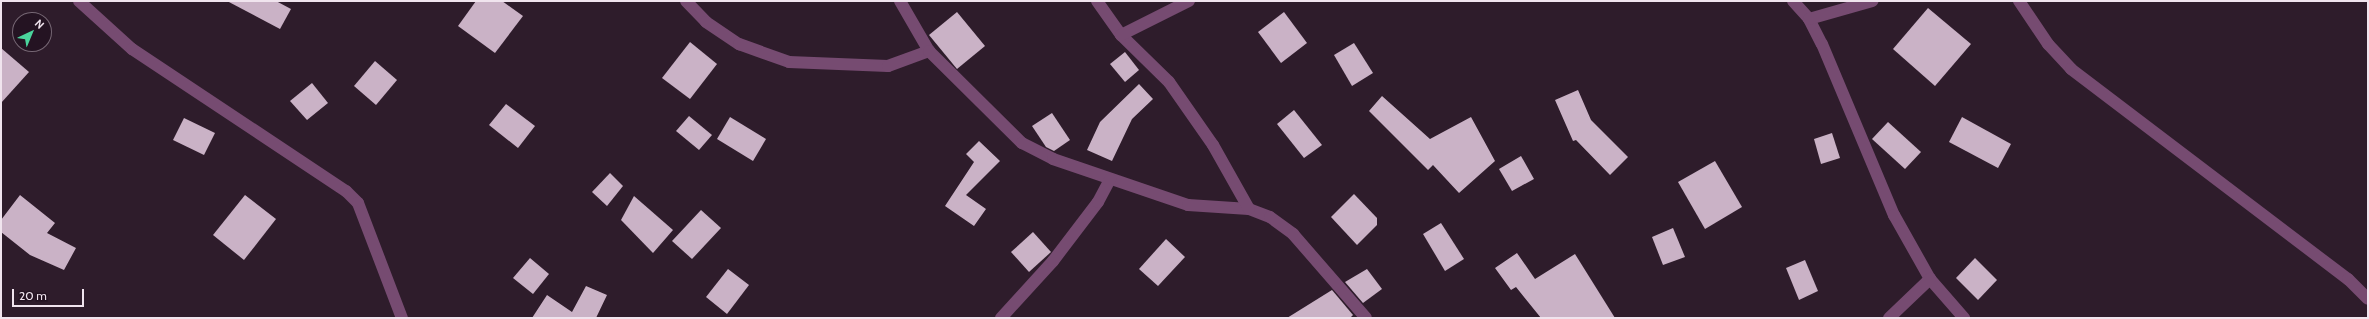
<!DOCTYPE html>
<style>
body{margin:0}
#map{position:relative;width:2369px;height:319px;overflow:hidden;background:#2e1c2b;font-family:Cabin,sans-serif}
div>[style]{position:absolute}
[style*='--x']{left:calc(var(--x)*1px);top:calc(var(--y)*1px);width:calc(var(--w)*1px);rotate:calc(var(--a)*1deg)}
.building>*{inset:0;background:#cab2c6}
.street>*{height:12px;margin:-6px;padding:0 6px;transform-origin:6px;border-radius:6px;background:#764b71}
span{translate:-50% -50%;white-space:nowrap;text-align:center;line-height:1.15;-webkit-text-stroke:4px #241322;paint-order:stroke}
.frame{position:absolute;inset:0;border:2px solid #f0e4ee;pointer-events:none}
.north{position:absolute;left:12px;top:12px;width:40px;height:40px;box-sizing:border-box;background:#241322;border:1px solid #766774;border-radius:50%;rotate:44deg;font-size:11px;font-weight:700;line-height:16px;text-align:center;color:#f0e4ee}
.north::after{content:'';display:block;margin:auto;width:14px;height:18px;background:#4ad49c;clip-path:polygon(50% 0,100% 100%,50% 72%,0 100%)}
.scale{position:absolute;left:12px;top:289px;width:72px;height:18px;box-sizing:border-box;border:2px solid #f0e4ee;border-top:0;padding-left:5px;font-size:12px;line-height:14px;white-space:nowrap;color:#f0e4ee;-webkit-text-stroke:3px #241322;paint-order:stroke}
</style>
<div id="map">
<div class="building">
<div style="clip-path:polygon(227px 1px,276px 1px,291px 9px,280px 29px)"></div>
<div style="clip-path:polygon(476px 1px,502px 1px,523px 16px,495px 53px,458px 26px)"></div>
<div style="clip-path:polygon(1928px 8px,1971px 44px,1935px 86px,1893px 49px)"></div>
<div style="clip-path:polygon(957px 12px,985px 46px,957px 69px,929px 35px)"></div>
<div style="clip-path:polygon(1284px 12px,1307px 43px,1281px 63px,1258px 32px)"></div>
<div style="clip-path:polygon(690px 42px,717px 64px,690px 99px,662px 78px)"></div>
<div style="clip-path:polygon(1354px 43px,1373px 73px,1352px 86px,1334px 55px)"></div>
<div style="clip-path:polygon(1px 48px,29px 72px,1px 103px)"></div>
<div style="clip-path:polygon(1125px 52px,1139px 70px,1125px 82px,1110px 64px)"></div>
<div style="clip-path:polygon(375px 61px,397px 80px,376px 105px,354px 86px)"></div>
<div style="clip-path:polygon(312px 83px,328px 103px,307px 120px,290px 101px)"></div>
<div style="clip-path:polygon(1139px 84px,1153px 99px,1132px 119px,1112px 161px,1087px 150px,1100px 122px)"></div>
<div style="clip-path:polygon(1578px 90px,1591px 120px,1628px 157px,1610px 175px,1576px 140px,1573px 141px,1555px 100px)"></div>
<div style="clip-path:polygon(1382px 96px,1430px 139px,1471px 117px,1495px 161px,1459px 193px,1433px 165px,1428px 170px,1369px 111px)"></div>
<div style="clip-path:polygon(506px 104px,535px 126px,518px 148px,489px 125px)"></div>
<div style="clip-path:polygon(1294px 110px,1322px 145px,1304px 158px,1277px 124px)"></div>
<div style="clip-path:polygon(1052px 113px,1070px 140px,1054px 151px,1046px 147px,1032px 126px)"></div>
<div style="clip-path:polygon(689px 116px,712px 135px,699px 150px,676px 131px)"></div>
<div style="clip-path:polygon(730px 117px,766px 139px,753px 161px,717px 139px)"></div>
<div style="clip-path:polygon(1962px 117px,2011px 144px,1998px 168px,1949px 142px)"></div>
<div style="clip-path:polygon(184px 118px,215px 133px,204px 155px,173px 140px)"></div>
<div style="clip-path:polygon(1888px 122px,1921px 152px,1905px 169px,1872px 139px)"></div>
<div style="clip-path:polygon(1832px 133px,1840px 158px,1821px 164px,1814px 139px)"></div>
<div style="clip-path:polygon(979px 141px,1000px 161px,966px 195px,986px 209px,974px 226px,945px 206px,974px 162px,966px 154px)"></div>
<div style="clip-path:polygon(1521px 156px,1534px 179px,1512px 191px,1499px 169px)"></div>
<div style="clip-path:polygon(1715px 161px,1742px 207px,1705px 229px,1678px 182px)"></div>
<div style="clip-path:polygon(610px 173px,623px 186px,607px 206px,592px 192px)"></div>
<div style="clip-path:polygon(1354px 194px,1377px 218px,1377px 225px,1357px 245px,1331px 217px)"></div>
<div style="clip-path:polygon(20px 195px,55px 223px,47px 233px,76px 248px,64px 270px,30px 255px,1px 232px,1px 220px)"></div>
<div style="clip-path:polygon(245px 195px,276px 219px,244px 260px,213px 235px)"></div>
<div style="clip-path:polygon(634px 196px,673px 230px,653px 253px,621px 220px)"></div>
<div style="clip-path:polygon(701px 210px,721px 228px,692px 259px,672px 241px)"></div>
<div style="clip-path:polygon(1441px 223px,1464px 259px,1445px 271px,1423px 234px)"></div>
<div style="clip-path:polygon(1673px 228px,1685px 257px,1663px 265px,1652px 237px)"></div>
<div style="clip-path:polygon(1033px 232px,1051px 252px,1029px 272px,1011px 252px)"></div>
<div style="clip-path:polygon(1166px 239px,1185px 257px,1158px 286px,1139px 269px)"></div>
<div style="clip-path:polygon(1517px 253px,1535px 279px,1575px 254px,1615px 318px,1541px 318px,1516px 287px,1511px 290px,1495px 268px)"></div>
<div style="clip-path:polygon(530px 258px,549px 274px,533px 294px,513px 278px)"></div>
<div style="clip-path:polygon(1975px 258px,1997px 280px,1978px 300px,1956px 278px)"></div>
<div style="clip-path:polygon(1805px 260px,1818px 291px,1799px 300px,1786px 268px)"></div>
<div style="clip-path:polygon(728px 269px,749px 285px,727px 314px,706px 297px)"></div>
<div style="clip-path:polygon(1367px 269px,1382px 289px,1363px 303px,1345px 282px)"></div>
<div style="clip-path:polygon(586px 286px,607px 295px,596px 318px,532px 318px,547px 295px,572px 312px)"></div>
<div style="clip-path:polygon(1332px 290px,1353px 315px,1350px 318px,1287px 318px)"></div>
</div>
<div class="street">
<div style="--x:79;--y:1;--w:72;--a:42.2"></div>
<div style="--x:132;--y:49;--w:257;--a:33.6"></div>
<div style="--x:346;--y:191;--w:17;--a:45"></div>
<div style="--x:358;--y:203;--w:123;--a:69.1"></div>
<div style="--x:686;--y:1;--w:29;--a:46"></div>
<div style="--x:706;--y:22;--w:40;--a:34"></div>
<div style="--x:739;--y:44;--w:53;--a:19.8"></div>
<div style="--x:789;--y:62;--w:99;--a:2.3"></div>
<div style="--x:888;--y:66;--w:44;--a:-20.1"></div>
<div style="--x:900;--y:1;--w:58;--a:59.9"></div>
<div style="--x:929;--y:51;--w:131;--a:44.7"></div>
<div style="--x:1022;--y:143;--w:35;--a:27"></div>
<div style="--x:1053;--y:159;--w:143;--a:18.8"></div>
<div style="--x:1188;--y:205;--w:61;--a:3.8"></div>
<div style="--x:1249;--y:209;--w:22;--a:21"></div>
<div style="--x:1270;--y:217;--w:29;--a:36"></div>
<div style="--x:1293;--y:234;--w:111;--a:49"></div>
<div style="--x:1097;--y:1;--w:42;--a:54.8"></div>
<div style="--x:1121;--y:35;--w:67;--a:44.4"></div>
<div style="--x:1169;--y:82;--w:77;--a:55.1"></div>
<div style="--x:1213;--y:145;--w:73;--a:60.6"></div>
<div style="--x:1793;--y:1;--w:24;--a:48"></div>
<div style="--x:1809;--y:19;--w:28;--a:63"></div>
<div style="--x:1822;--y:44;--w:186;--a:67.2"></div>
<div style="--x:1894;--y:215;--w:73;--a:60.6"></div>
<div style="--x:1930;--y:279;--w:52;--a:48.9"></div>
<div style="--x:2019;--y:1;--w:52;--a:56"></div>
<div style="--x:2048;--y:44;--w:34;--a:47"></div>
<div style="--x:2071;--y:69;--w:348;--a:37.2"></div>
<div style="--x:2348;--y:279;--w:28;--a:45"></div>
<div style="--x:1809;--y:19;--w:66;--a:-15.9"></div>
<div style="--x:1121;--y:35;--w:76;--a:-26.6"></div>
<div style="--x:1001;--y:318;--w:77;--a:-47.6"></div>
<div style="--x:1053;--y:261;--w:74;--a:-52.7"></div>
<div style="--x:1098;--y:202;--w:26;--a:-62"></div>
<div style="--x:1889;--y:318;--w:57;--a:-43.6"></div>
</div>
<div class="frame"></div>
<div class="north">N</div>
<div class="scale">20 m</div>
</div>
